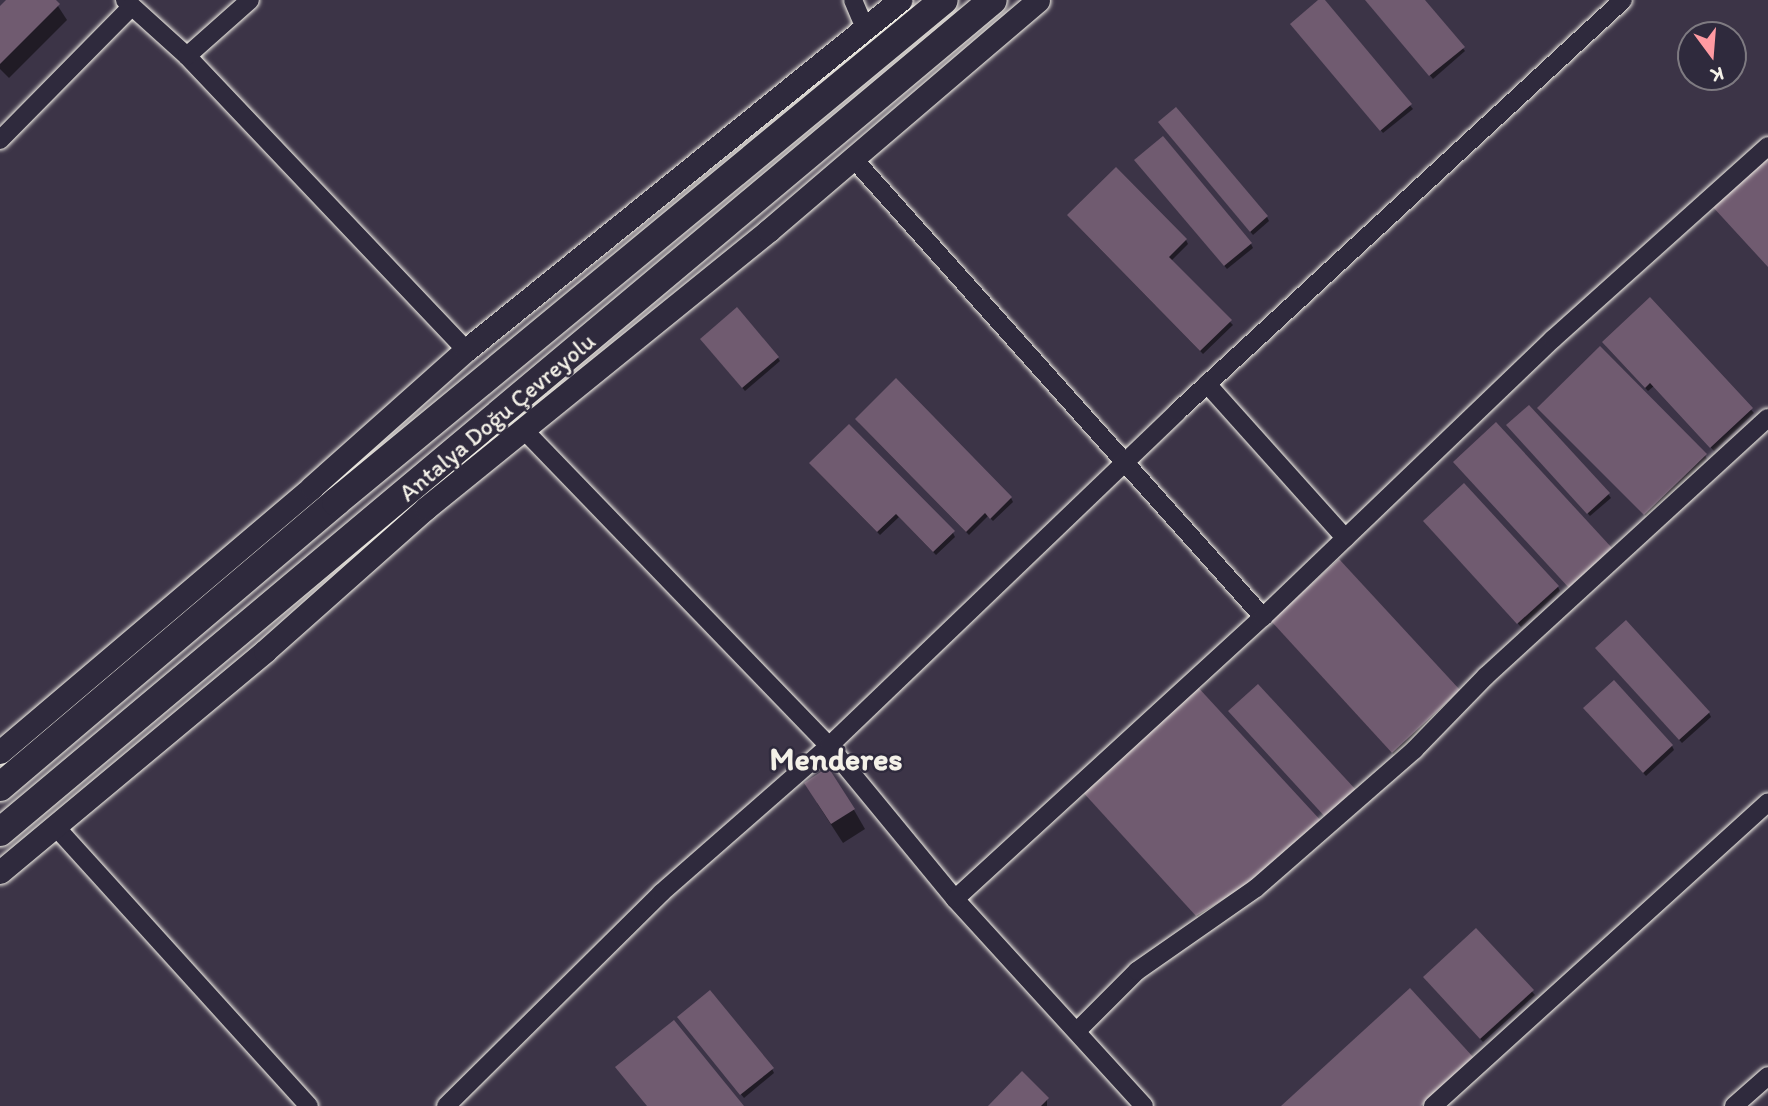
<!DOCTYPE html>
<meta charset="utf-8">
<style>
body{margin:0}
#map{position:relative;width:1768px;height:1106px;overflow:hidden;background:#3c3447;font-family:Itim,sans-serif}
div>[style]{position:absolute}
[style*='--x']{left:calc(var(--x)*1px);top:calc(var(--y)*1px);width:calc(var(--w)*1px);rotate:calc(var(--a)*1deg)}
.shadow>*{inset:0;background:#0007}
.building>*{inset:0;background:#705b70}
.roads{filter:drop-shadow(0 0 2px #f4f1e8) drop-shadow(0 0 2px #f4f1e8)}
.minor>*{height:18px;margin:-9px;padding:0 9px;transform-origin:9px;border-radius:9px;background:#2f2a3d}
.tertiary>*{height:23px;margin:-11.5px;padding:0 11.5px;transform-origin:11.5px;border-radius:11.5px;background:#2f2a3d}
.primary>*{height:28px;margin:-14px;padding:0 14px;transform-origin:14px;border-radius:14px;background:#2f2a3d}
span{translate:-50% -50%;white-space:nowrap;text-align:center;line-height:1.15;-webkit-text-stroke:5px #2f2a3d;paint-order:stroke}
.street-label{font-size:24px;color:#f4f1e8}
.district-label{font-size:32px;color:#f4f1e8;font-weight:700}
.north{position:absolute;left:1677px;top:21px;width:70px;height:70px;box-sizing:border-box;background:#2f2a3d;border:2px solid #7e7a81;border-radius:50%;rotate:164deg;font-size:19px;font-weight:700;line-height:28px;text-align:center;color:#f4f1e8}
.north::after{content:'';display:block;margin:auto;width:24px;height:32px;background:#ff9aa2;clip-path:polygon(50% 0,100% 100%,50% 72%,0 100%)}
</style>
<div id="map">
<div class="shadow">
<div style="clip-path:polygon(9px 0,54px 0,67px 20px,9px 78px,0 69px,0 9px)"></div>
<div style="clip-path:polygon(1322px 0,1413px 109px,1383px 133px,1295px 28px)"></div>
<div style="clip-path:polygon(1366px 0,1423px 0,1465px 51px,1433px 79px)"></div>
<div style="clip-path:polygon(1176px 110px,1267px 217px,1269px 221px,1253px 235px,1163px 127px)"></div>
<div style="clip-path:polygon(1139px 164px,1251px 244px,1253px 248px,1227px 269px)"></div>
<div style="clip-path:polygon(1116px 169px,1186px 240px,1188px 244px,1171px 261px,1233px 325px,1203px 354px,1071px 219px)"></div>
<div style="clip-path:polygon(1650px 300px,1754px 413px,1714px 451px,1654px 386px,1648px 391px,1606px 346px)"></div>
<div style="clip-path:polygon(704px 343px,778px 358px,780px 361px,745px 391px)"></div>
<div style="clip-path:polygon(896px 381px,1011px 498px,1013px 502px,993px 521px,988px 516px,969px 535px,859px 423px)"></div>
<div style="clip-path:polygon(1542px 412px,1705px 455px,1707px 459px,1648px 518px)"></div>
<div style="clip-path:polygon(1508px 426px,1608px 494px,1611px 498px,1590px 516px)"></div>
<div style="clip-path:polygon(813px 467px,953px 533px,955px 537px,936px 555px,899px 517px,880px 535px)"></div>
<div style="clip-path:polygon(1427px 525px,1558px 587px,1560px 591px,1521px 627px)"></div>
<div style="clip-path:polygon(1339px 561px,1461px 695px,1395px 756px,1275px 625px)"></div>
<div style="clip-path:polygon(1599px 652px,1709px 713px,1711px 717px,1682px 743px)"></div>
<div style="clip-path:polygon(1587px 712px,1672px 746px,1674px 750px,1646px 776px)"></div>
<div style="clip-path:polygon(1084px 793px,1321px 824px,1241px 894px,1200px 919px)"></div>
<div style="clip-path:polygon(817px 803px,854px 810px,865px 829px,843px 843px)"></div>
<div style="clip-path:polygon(1476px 930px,1535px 995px,1483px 1042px,1427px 981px)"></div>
<div style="clip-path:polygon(682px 1022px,772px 1069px,774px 1073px,744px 1098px)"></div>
<div style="clip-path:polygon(1047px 1099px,1047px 1106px,990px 1106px)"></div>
</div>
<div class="building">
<div style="clip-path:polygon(6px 0,56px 0,60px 4px,0 64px,0 6px)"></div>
<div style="clip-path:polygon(1318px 0,1325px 0,1412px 104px,1380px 131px,1290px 24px)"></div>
<div style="clip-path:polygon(1365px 0,1425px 0,1465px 47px,1429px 76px)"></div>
<div style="clip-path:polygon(1176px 107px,1268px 216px,1250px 232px,1158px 122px)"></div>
<div style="clip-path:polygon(1163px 136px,1252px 243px,1224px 266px,1134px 160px)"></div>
<div style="clip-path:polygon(1768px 154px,1768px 267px,1712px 206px)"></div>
<div style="clip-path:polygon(1116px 167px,1187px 239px,1169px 257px,1232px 320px,1200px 351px,1067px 215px)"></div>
<div style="clip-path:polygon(1650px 297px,1753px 408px,1710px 448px,1650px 383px,1645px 388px,1602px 342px)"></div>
<div style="clip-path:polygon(737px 307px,779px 357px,742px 388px,700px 339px)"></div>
<div style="clip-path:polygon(1600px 346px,1707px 454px,1644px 515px,1537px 408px)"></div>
<div style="clip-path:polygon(896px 378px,1012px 497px,990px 519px,985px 513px,966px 532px,855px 419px)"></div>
<div style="clip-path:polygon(1529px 405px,1610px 493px,1587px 514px,1506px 425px)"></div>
<div style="clip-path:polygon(1496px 422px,1612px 548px,1569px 588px,1453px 462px)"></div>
<div style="clip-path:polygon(849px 424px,955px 531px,933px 552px,896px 514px,877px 532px,809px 463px)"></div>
<div style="clip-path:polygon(1464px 483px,1559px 586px,1517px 624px,1423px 521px)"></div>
<div style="clip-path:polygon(1339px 559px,1460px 690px,1392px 753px,1271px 621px)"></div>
<div style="clip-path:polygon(1626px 620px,1710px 712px,1679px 740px,1595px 648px)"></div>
<div style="clip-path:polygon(1614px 680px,1673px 745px,1643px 773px,1583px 708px)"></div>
<div style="clip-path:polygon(1195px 684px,1323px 823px,1239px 890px,1196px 916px,1080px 789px)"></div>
<div style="clip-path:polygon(1258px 684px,1357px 791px,1327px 819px,1228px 711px)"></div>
<div style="clip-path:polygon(828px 767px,855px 809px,831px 824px,804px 783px)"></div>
<div style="clip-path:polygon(1476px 928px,1534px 990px,1480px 1039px,1423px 977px)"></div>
<div style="clip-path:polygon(1410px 988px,1474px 1058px,1421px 1106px,1281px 1106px)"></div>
<div style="clip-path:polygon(710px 990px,774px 1068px,740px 1095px,677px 1017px)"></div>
<div style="clip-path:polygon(674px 1020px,744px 1106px,647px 1106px,615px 1067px)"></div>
<div style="clip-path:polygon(1022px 1071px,1049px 1098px,1041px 1106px,988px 1106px)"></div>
</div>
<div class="roads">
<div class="minor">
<div style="--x:125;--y:0;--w:84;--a:42.1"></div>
<div style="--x:187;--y:56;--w:405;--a:46.5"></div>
<div style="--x:853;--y:0;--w:33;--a:67"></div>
<div style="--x:187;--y:56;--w:84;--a:-41.6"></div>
<div style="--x:0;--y:140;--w:187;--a:-45.4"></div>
<div style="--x:852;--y:157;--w:617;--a:48.22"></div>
<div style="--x:1207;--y:384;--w:207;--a:48.1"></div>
<div style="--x:523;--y:429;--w:441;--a:46"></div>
<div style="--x:829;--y:746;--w:198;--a:50.5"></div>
<div style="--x:955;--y:899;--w:280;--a:47.6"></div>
<div style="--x:55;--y:826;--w:378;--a:47.8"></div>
<div style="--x:955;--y:899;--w:418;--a:-42.5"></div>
<div style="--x:1263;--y:617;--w:402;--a:-43.8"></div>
<div style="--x:1553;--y:339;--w:289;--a:-41.9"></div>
<div style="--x:1077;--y:1031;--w:85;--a:-45"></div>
<div style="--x:1137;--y:971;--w:145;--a:-34.9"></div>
<div style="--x:1256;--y:888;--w:210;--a:-41.1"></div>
<div style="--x:1414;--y:750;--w:103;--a:-45.8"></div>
<div style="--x:1486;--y:676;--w:382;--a:-42.5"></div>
<div style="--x:446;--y:1106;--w:303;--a:-44.7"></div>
<div style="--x:661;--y:893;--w:223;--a:-41.2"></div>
<div style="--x:829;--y:746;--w:482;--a:-43.8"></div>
<div style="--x:1177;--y:412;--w:607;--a:-42.73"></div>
<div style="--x:1433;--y:1106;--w:452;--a:-42.2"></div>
<div style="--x:1734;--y:1106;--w:45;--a:-41.4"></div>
</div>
<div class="tertiary">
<div style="--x:0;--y:752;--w:409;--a:-40.3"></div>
<div style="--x:312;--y:487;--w:206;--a:-41.7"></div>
<div style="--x:466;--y:350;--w:558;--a:-38.88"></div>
<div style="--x:0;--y:872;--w:345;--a:-39.8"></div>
<div style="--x:265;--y:651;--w:215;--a:-41.6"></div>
<div style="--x:426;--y:508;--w:440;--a:-39"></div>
<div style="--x:768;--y:231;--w:355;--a:-40.5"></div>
</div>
<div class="primary">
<div style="--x:0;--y:787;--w:441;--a:-40.3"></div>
<div style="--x:336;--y:502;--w:788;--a:-39.55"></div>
<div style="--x:0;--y:832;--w:1295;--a:-39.96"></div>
</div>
</div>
<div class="street-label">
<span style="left:497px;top:417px;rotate:-40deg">Antalya Doğu Çevreyolu</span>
</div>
<div class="district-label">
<span style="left:836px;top:759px">Menderes</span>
</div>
<div class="north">K</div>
</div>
